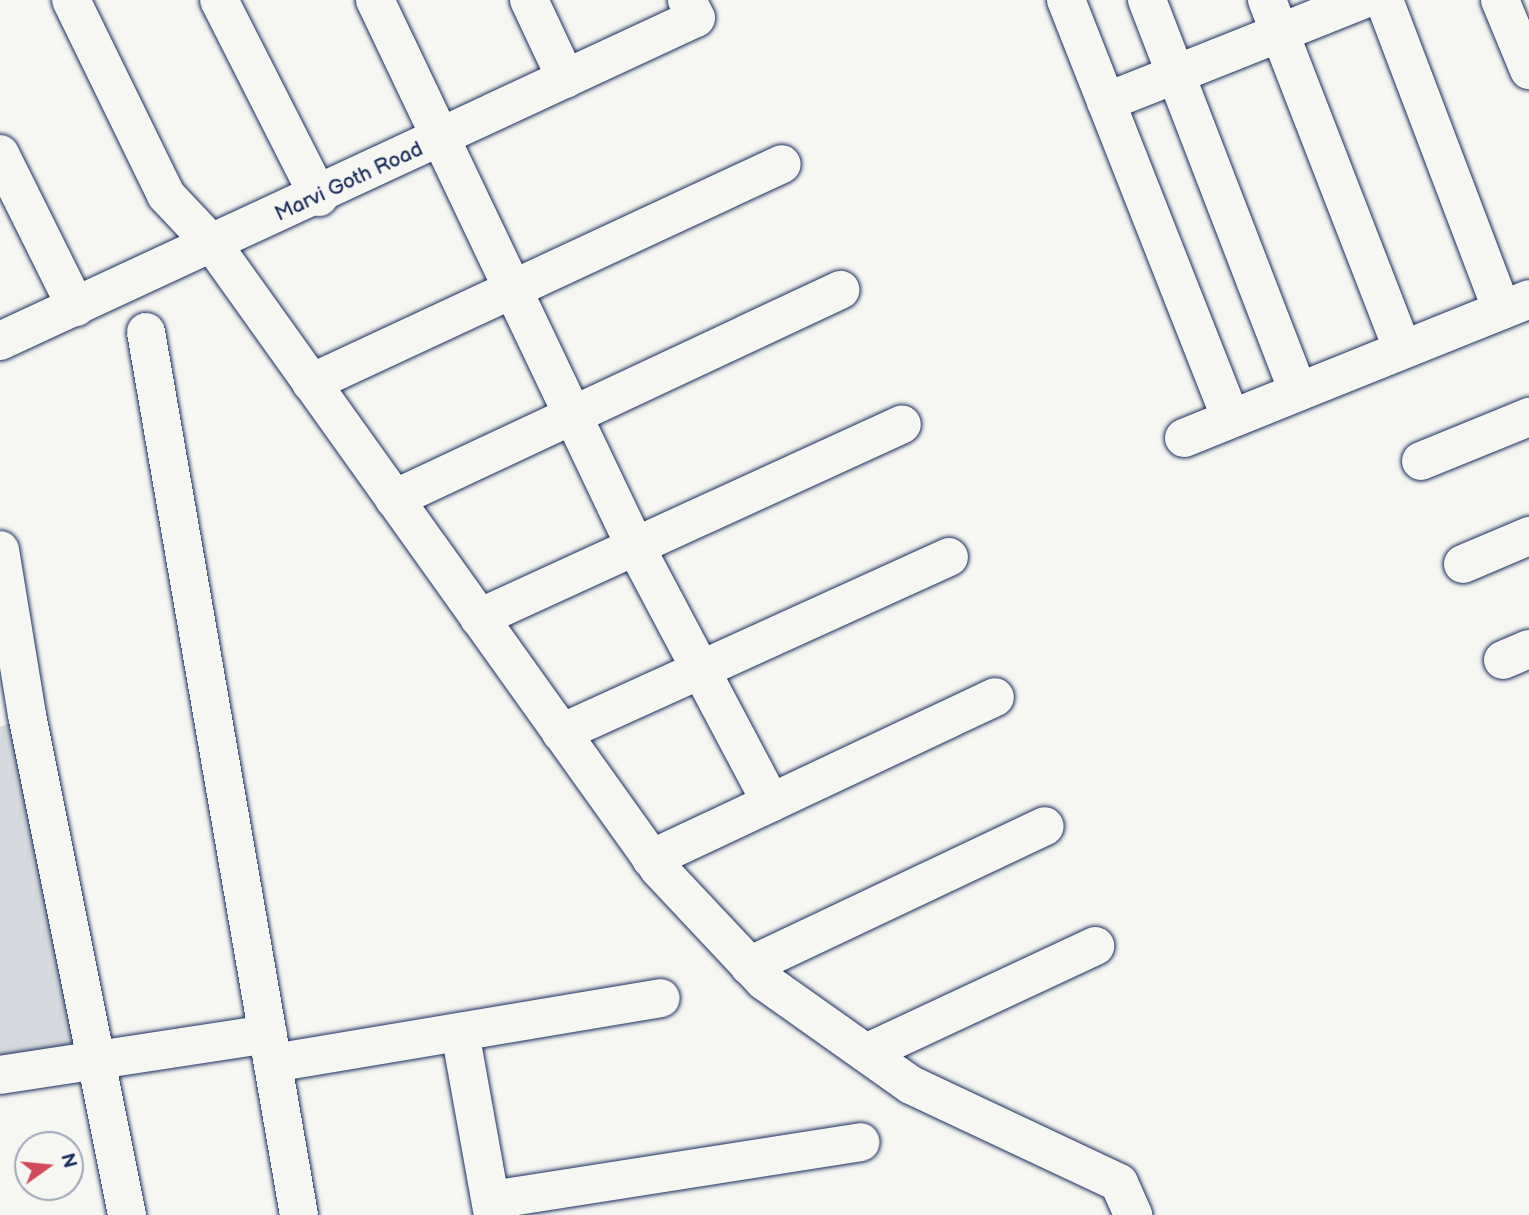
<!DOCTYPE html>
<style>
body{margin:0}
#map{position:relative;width:1529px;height:1215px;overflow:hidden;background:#f6f6f2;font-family:"Balsamiq Sans",sans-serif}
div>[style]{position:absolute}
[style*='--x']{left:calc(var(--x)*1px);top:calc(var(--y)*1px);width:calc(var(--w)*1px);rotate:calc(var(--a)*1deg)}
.green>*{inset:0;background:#d6d9dd}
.roads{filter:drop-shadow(0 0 2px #1b2f5e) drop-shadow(0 0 2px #1b2f5e)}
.minor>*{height:38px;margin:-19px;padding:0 19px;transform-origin:19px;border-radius:19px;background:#f6f6f2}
span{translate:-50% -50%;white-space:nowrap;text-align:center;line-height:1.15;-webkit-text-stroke:6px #f6f6f2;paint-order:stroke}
.street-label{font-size:21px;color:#1b2f5e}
.north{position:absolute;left:14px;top:1131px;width:70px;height:70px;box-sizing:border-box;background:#f6f6f2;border:2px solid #9ea6b7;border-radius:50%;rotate:75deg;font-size:19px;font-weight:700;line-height:28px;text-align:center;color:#1b2f5e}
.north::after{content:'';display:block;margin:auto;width:24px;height:32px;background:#d1495b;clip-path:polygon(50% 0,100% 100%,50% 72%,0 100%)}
</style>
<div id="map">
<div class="green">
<div style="clip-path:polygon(27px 715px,98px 1060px,0 1075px,0 727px)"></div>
</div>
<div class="roads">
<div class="minor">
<div style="--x:71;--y:0;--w:217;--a:64"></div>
<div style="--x:166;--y:195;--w:70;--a:46.7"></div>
<div style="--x:214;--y:246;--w:766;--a:54.46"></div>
<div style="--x:659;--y:869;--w:154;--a:46.8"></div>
<div style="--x:764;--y:981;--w:180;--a:35.3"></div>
<div style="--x:911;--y:1085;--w:230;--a:25.2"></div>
<div style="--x:1119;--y:1183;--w:35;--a:66"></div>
<div style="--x:219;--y:0;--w:221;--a:63.1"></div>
<div style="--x:375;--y:0;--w:600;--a:64.54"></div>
<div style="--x:633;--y:542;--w:295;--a:62.1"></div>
<div style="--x:529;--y:0;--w:87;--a:64.9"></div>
<div style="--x:1066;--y:0;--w:449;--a:68.5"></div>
<div style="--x:1147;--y:0;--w:420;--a:68.9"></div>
<div style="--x:1267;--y:0;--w:375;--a:68.8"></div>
<div style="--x:1384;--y:0;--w:332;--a:69.2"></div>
<div style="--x:1500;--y:0;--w:76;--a:67.5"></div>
<div style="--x:1106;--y:102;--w:276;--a:-21.7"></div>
<div style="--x:0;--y:154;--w:171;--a:63.6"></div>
<div style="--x:146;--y:332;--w:896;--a:80.17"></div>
<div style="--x:0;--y:341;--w:767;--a:-24.9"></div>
<div style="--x:696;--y:18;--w:20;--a:-117"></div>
<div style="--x:311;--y:383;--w:519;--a:-24.94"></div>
<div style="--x:1184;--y:438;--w:372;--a:-21.9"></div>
<div style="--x:1421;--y:461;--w:117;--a:-22.2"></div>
<div style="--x:394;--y:499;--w:493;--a:-25.1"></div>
<div style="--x:0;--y:550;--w:167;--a:80.7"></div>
<div style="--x:27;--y:715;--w:510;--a:78.69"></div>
<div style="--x:1463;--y:564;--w:72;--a:-23"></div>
<div style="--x:479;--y:618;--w:465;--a:-24.6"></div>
<div style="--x:1503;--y:660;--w:28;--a:-23"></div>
<div style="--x:561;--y:733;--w:426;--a:-24.4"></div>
<div style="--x:651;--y:859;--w:380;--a:-25.2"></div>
<div style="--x:749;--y:966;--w:327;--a:-25.3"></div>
<div style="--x:460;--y:1032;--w:186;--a:79.8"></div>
<div style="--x:866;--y:1053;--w:253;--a:-25"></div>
<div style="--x:273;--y:1063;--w:393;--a:-9.5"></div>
<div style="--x:0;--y:1075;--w:271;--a:-8.7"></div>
<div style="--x:491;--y:1200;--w:374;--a:-8.9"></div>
</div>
</div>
<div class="street-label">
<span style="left:349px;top:182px;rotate:-25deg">Marvi Goth Road</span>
</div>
<div class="north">N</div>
</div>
